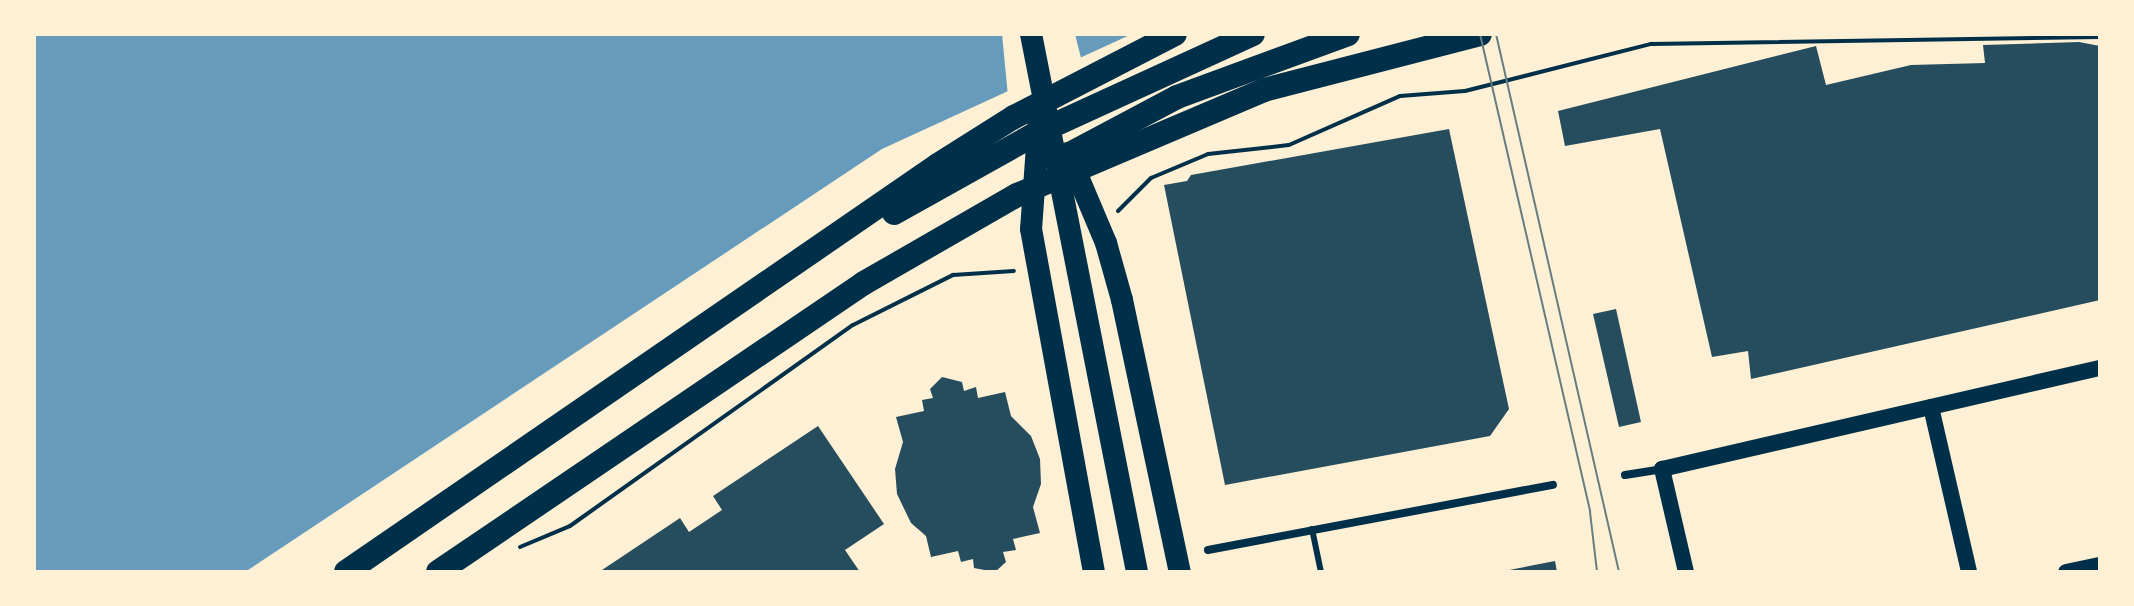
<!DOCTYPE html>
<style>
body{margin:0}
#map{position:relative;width:2134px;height:606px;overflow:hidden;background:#fdf0d5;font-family:"Space Grotesk",sans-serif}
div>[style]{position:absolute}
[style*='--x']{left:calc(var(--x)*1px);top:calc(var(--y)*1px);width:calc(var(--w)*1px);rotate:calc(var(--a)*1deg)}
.water>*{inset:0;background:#669bbc}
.pier>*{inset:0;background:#fdf0d5}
.building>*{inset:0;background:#264d5e}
.path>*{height:4px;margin:-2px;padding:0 2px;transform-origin:2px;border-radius:2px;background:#003049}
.service>*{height:6px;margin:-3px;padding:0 3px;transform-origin:3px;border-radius:3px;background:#003049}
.minor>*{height:8px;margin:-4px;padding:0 4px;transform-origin:4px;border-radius:4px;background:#003049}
.secondary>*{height:16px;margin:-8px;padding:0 8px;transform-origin:8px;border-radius:8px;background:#003049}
.trunk>*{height:22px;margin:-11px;padding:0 11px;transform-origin:11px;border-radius:11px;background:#003049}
.motorway>*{height:24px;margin:-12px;padding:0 12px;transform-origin:12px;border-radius:12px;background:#003049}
.tram>*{height:2px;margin:-1px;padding:0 1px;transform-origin:1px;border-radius:1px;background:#657d81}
span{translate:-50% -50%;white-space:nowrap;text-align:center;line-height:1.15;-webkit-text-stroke:8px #fdf0d5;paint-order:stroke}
.frame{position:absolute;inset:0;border:36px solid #fdf0d5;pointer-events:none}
</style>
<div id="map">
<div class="water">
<div style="clip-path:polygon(34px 34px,1132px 34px,882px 149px,245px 572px,34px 572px)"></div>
</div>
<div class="pier">
<div style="clip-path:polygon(1002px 34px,1075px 34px,1082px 62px,1008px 96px)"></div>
</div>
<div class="building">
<div style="clip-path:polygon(2079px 42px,2100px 46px,2100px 300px,1751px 379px,1748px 351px,1712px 357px,1660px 129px,1565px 146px,1558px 111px,1816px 46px,1826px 85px,1911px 65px,1985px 63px,1983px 45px)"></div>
<div style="clip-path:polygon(1449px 129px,1509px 409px,1490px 436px,1225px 485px,1164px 185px,1187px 181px,1191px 175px)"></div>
<div style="clip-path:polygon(1616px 309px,1641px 422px,1619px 427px,1593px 314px)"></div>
<div style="clip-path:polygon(942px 377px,962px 382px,964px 391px,976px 387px,978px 398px,1005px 392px,1011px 416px,1031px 436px,1040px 459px,1041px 484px,1033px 507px,1040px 533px,1013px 539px,1016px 550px,1003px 552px,1006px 562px,995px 572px,974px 568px,973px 559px,961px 562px,958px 551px,931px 557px,926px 536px,911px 523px,897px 494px,895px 469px,903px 442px,896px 417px,924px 411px,922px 400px,933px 398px,930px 389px)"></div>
<div style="clip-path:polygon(818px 426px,884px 524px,845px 550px,860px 572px,599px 572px,680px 518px,689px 532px,722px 510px,713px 496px)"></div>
<div style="clip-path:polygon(1555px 561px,1557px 572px,1504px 572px,1504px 571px)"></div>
</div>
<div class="path">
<div style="--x:1118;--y:211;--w:47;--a:-45"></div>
<div style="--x:1151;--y:178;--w:62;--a:-22.8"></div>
<div style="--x:1208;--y:154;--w:81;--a:-6.3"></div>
<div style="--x:1289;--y:145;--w:121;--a:-23.8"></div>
<div style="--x:1400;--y:96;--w:65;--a:-4.4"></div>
<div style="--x:1465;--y:91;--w:192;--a:-14.2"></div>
<div style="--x:1651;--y:44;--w:449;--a:-0.9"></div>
<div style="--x:520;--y:547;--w:54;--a:-22.8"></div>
<div style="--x:570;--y:526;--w:347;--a:-35.4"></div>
<div style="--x:853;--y:325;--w:112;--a:-26.6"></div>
<div style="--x:953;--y:275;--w:61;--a:-3.8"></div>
</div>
<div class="service">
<div style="--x:1312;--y:529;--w:44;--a:78.2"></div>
</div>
<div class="minor">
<div style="--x:1625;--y:475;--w:37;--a:-9"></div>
<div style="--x:1208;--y:550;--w:351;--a:-10.7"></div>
</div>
<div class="secondary">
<div style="--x:1931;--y:407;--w:169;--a:77"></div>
<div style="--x:1686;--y:572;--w:106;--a:-103.1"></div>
<div style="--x:1662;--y:469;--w:449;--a:-13"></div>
<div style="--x:2066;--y:572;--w:35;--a:-12"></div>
</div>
<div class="trunk">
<div style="--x:1031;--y:34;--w:548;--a:78.85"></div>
<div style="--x:1039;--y:118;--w:111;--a:94.1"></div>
<div style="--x:1031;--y:229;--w:349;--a:79.6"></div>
<div style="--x:1068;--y:153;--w:98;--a:67.1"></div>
<div style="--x:1106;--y:243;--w:59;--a:74.3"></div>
<div style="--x:1122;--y:300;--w:278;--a:78"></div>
</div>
<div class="motorway">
<div style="--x:1062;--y:158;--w:130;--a:-27.9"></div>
<div style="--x:1177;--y:97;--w:182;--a:-20.2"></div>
<div style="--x:894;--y:213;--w:168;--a:-29.2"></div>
<div style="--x:1041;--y:131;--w:233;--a:-24.6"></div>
<div style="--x:346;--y:572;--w:718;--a:-34.51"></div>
<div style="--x:938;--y:165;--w:90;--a:-32.3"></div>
<div style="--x:1014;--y:117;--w:181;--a:-27.3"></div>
<div style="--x:438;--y:572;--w:515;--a:-34.15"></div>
<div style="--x:864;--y:283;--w:177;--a:-29.9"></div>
<div style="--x:1017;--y:195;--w:268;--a:-23"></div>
<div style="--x:1264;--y:90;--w:223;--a:-14.5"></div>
</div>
<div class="tram">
<div style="--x:1480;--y:34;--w:490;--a:77"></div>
<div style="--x:1590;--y:512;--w:60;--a:83.3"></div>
<div style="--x:1496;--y:34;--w:552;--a:77.12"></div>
</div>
<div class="frame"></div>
</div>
